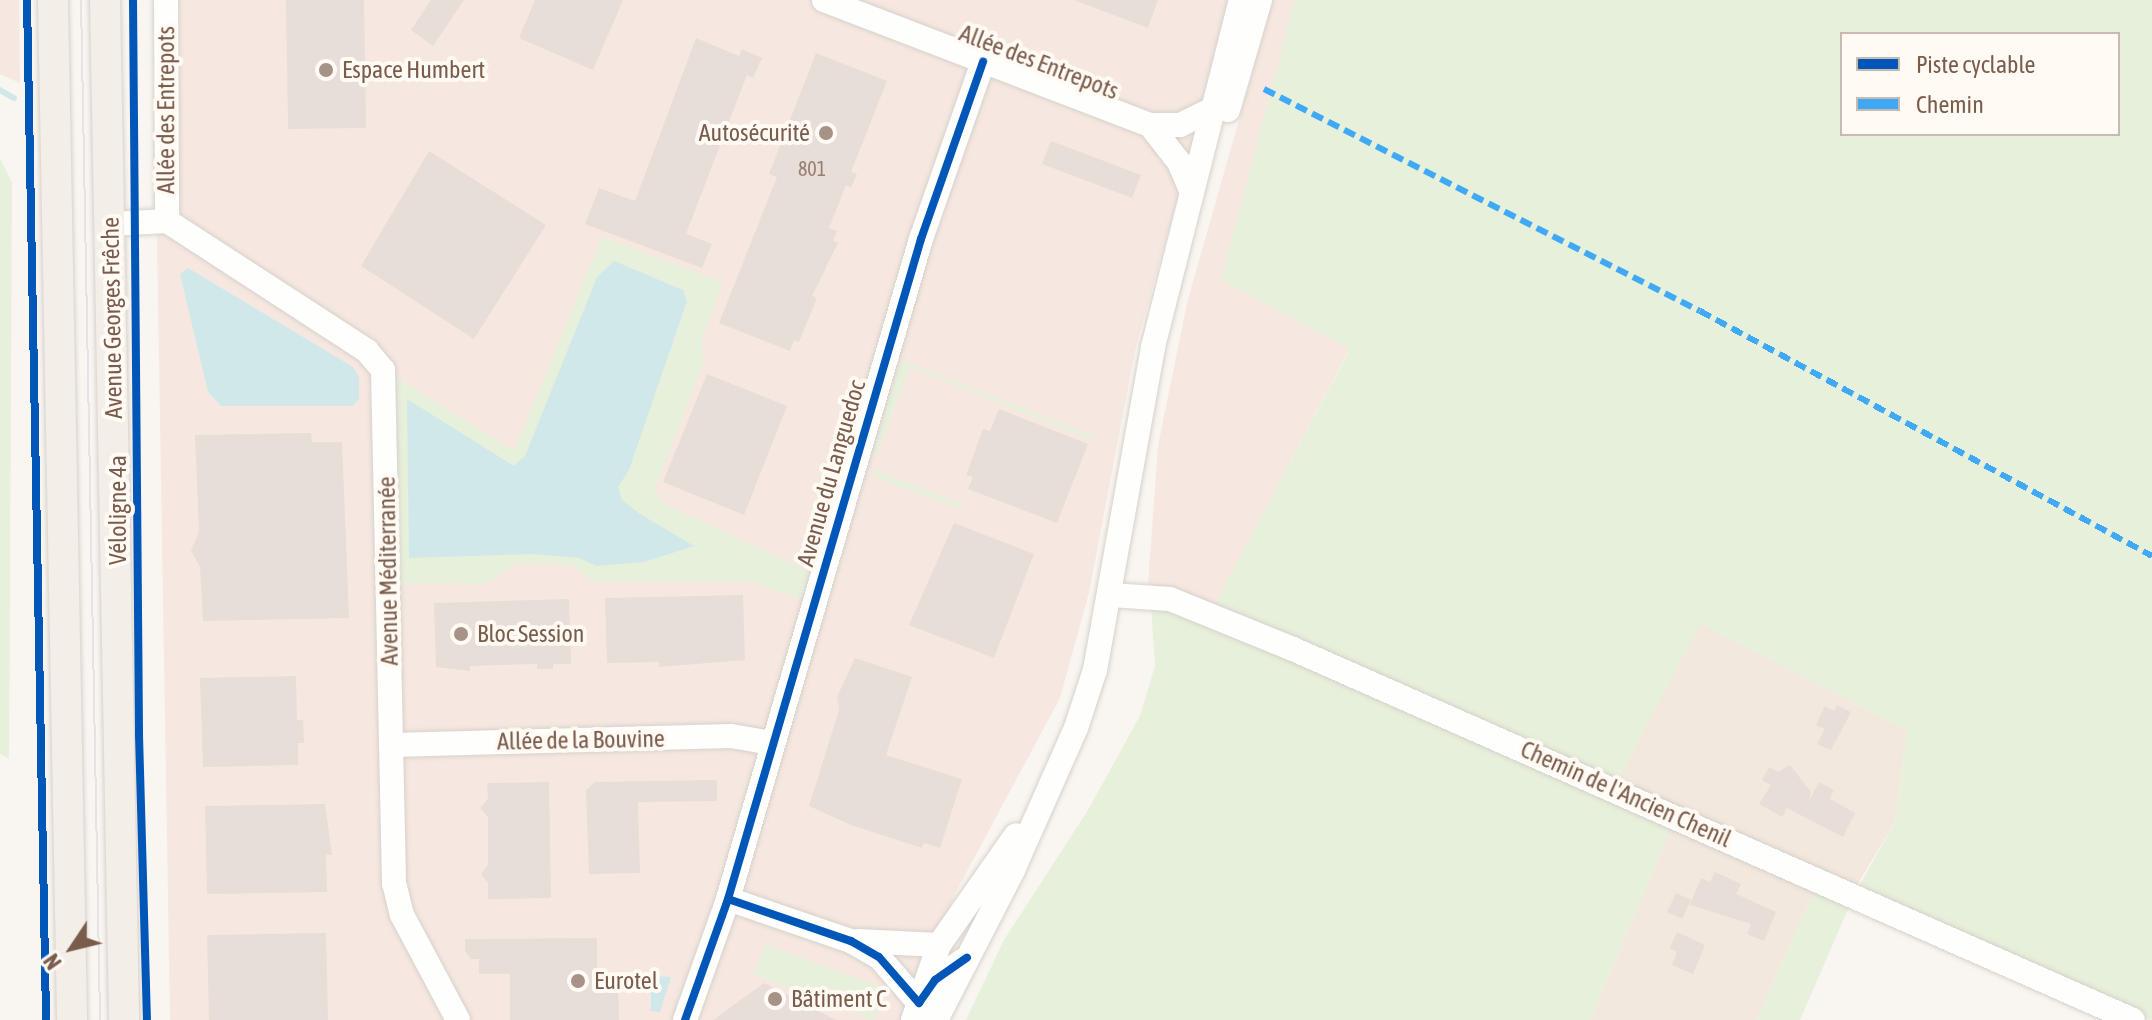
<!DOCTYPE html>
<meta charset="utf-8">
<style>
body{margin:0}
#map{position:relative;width:2152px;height:1020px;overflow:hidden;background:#f9f5f0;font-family:"Asap Condensed",sans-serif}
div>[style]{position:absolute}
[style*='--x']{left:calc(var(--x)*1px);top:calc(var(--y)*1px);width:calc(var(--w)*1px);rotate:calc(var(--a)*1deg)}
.residential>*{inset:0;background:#f2e8de}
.commercial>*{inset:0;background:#f6e8e1}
.green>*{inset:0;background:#e7f0db}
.water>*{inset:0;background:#d0e8ea}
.stream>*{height:6px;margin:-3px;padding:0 3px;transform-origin:3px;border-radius:3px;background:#d0e8ea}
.building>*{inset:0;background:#e6ded7}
.roads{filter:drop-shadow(0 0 2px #d7d1cb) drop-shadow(0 0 2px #d7d1cb)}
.minor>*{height:24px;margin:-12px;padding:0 12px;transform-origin:12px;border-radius:12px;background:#fefefd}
.major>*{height:30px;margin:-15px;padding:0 15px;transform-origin:15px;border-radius:15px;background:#f3eee8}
.tram>*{height:2px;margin:-1px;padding:0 1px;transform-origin:1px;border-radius:1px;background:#e6e3e7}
.quiet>*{height:6px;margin-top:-3px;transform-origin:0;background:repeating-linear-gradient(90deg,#3fa9f5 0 12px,transparent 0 18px)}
.cycleway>*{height:8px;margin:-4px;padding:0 4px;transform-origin:4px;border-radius:4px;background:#0057b8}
.dots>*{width:22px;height:22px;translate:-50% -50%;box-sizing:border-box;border:4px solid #fffaf3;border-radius:50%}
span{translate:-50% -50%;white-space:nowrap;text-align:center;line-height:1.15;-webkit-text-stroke:8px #fffaf3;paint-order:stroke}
.number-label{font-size:20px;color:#977e72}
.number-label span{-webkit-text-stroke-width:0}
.street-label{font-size:24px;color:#7a5c4d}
.poi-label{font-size:24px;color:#7a5c4d}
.left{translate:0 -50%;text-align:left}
.right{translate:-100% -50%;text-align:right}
.legend{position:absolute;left:1840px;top:32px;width:280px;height:104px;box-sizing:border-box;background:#fffaf3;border:2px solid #cabbb1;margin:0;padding:10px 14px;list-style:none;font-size:24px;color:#7a5c4d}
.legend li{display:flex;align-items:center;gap:16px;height:40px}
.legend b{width:40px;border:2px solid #cabbb1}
.north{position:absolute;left:32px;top:908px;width:80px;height:80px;-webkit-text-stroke:6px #fffaf3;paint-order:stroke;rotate:235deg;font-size:22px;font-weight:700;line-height:32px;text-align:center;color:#7a5c4d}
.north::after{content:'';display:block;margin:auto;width:28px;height:36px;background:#7a5c4d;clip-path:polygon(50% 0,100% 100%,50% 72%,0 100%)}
</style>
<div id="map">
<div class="residential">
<div style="clip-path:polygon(1700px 623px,1907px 730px,1895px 822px,1857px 885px,1615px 784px)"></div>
<div style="clip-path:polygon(1673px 823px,1817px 885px,1757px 1020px,1590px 1020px)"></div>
</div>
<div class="commercial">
<div style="clip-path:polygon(0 0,19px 0,20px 83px,0 74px)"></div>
<div style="clip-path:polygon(153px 0,1234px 0,1136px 346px,1089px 593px,1060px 698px,957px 890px,901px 1020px,170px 1020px)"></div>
<div style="clip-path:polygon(1273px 0,1295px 0,1221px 280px,1350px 348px,1212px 610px,1148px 584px,1158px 446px,1187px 303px)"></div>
</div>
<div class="green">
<div style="clip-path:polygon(evenodd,1295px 0,2152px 0,2152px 1020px,1852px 900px,1800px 1020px,1757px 1020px,1817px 885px,1852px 899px,1895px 822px,1907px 730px,1701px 624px,1615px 784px,1212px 610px,1350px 349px,1221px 280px,1295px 0,1842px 34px,2118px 34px,2118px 134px,1842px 134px,1842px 34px)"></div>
<div style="clip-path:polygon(0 158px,12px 183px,9px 759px,0 754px)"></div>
<div style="clip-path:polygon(602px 237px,723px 282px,702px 338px,703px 364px,655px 489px,661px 502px,811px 573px,801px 599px,752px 582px,595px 582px,571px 565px,516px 563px,486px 584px,399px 583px,397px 378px,514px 451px)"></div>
<div style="clip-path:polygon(901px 360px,1094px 436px,1092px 440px,910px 367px,877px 455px,872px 453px)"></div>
<div style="clip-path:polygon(875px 470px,941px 496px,964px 505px,961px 509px,872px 476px)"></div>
<div style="clip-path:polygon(1151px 606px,1282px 656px,1673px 823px,1590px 1020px,966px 1020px,1004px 940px,1088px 810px,1140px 716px,1155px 666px)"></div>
<div style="clip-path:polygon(765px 944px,886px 989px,875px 1020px,754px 975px)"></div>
</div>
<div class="water">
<div style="clip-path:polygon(614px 261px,683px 290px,687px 301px,629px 470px,618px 487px,622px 500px,640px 514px,694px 546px,644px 562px,596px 566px,579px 558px,534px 554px,409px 558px,407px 399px,514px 466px,525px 456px,597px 277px)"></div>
<div style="clip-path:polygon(188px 268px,353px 367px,359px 376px,359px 399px,352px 406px,221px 406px,208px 392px,180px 274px)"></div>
<div style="clip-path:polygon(651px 976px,671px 977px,660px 1012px,651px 1011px)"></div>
</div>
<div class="stream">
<div style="--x:0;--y:90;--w:16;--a:30"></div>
</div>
<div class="building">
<div style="clip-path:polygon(286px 0,364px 0,366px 128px,288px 129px)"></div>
<div style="clip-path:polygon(431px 0,464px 0,433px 46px,411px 30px)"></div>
<div style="clip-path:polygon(535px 0,623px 0,593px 70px,519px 38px)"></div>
<div style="clip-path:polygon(1074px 0,1158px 0,1148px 28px)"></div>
<div style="clip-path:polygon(696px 38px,739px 56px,742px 49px,762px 58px,753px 78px,747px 75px,686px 234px,712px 244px,702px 268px,585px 224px,599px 188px,635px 201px)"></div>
<div style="clip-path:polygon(816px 53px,887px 81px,851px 172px,857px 174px,851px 188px,846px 185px,829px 228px,837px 231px,833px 241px,838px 243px,812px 296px,817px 298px,799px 342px,794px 340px,790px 351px,719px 323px,777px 177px,769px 174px)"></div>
<div style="clip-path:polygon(1051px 141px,1141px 175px,1132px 198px,1042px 164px)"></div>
<div style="clip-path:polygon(429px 151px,546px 225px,474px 339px,361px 266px)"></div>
<div style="clip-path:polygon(707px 374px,787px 406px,744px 515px,663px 482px)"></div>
<div style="clip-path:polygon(999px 409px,1088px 444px,1057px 523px,968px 489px,973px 477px,966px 475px,983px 429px,990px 431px)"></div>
<div style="clip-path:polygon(311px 433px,312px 442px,342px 442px,349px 618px,203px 621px,200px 567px,191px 551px,199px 532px,195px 435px)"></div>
<div style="clip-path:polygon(954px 523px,1034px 554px,994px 658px,909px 625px)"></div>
<div style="clip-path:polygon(743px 595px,745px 660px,659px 667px,659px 662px,607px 663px,605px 598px)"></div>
<div style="clip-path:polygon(569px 599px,571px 664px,553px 664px,553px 669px,537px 669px,537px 664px,470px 666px,470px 671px,436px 667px,434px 603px)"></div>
<div style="clip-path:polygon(855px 658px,912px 677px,886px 755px,962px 779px,940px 848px,924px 843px,922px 848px,851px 825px,809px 806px,839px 710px,837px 697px)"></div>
<div style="clip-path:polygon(296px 676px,297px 720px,303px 720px,304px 743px,298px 743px,298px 765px,203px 767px,200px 678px)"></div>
<div style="clip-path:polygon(1837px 705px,1851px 712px,1831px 750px,1817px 744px,1825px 729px,1816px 725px,1825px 706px,1834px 711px)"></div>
<div style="clip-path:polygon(1790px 765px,1811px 792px,1809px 801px,1819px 782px,1834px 790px,1830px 799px,1855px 813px,1843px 837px,1787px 808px,1782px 817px,1759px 804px,1771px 785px,1762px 780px,1769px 767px,1778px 772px)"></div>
<div style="clip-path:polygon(717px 780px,717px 801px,638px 802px,640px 873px,589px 874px,586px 790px,595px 782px)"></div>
<div style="clip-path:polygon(549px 782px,551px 898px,488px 899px,488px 883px,481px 874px,488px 865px,488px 817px,480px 808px,488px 799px,487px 783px)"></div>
<div style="clip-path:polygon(325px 804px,332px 855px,326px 855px,327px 892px,207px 894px,205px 806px)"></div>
<div style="clip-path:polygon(1715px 872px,1741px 884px,1736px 894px,1776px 912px,1764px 941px,1747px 934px,1751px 924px,1690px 905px,1701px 878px,1710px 882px)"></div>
<div style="clip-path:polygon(1676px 893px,1691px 900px,1682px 919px,1667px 912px)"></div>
<div style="clip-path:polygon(1677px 932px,1705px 945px,1693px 974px,1672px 965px,1677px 952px,1670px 948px)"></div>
<div style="clip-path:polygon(326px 933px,328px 1020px,209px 1020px,207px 935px)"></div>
<div style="clip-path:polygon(597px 938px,597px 985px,618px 985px,619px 1020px,510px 1020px,510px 974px,479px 974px,479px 959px,471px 959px,465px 951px,465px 939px)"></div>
<div style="clip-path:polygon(764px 983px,836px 1020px,713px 1020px)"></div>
</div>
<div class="roads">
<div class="minor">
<div style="--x:166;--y:0;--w:221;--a:89.7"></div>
<div style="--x:824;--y:0;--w:349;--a:21"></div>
<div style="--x:1150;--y:125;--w:30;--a:0"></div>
<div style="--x:1180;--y:125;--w:34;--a:-26"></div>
<div style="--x:1228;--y:110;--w:115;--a:-73.8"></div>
<div style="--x:1150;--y:125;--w:47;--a:51.9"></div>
<div style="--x:1179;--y:162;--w:33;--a:67"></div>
<div style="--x:167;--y:221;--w:239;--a:33"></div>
<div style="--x:367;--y:351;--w:25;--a:50"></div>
<div style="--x:383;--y:370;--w:513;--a:88.77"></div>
<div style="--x:394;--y:883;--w:33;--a:76"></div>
<div style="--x:402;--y:915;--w:119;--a:61.9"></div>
<div style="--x:110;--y:224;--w:57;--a:-3"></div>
<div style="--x:1111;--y:595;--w:59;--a:3.9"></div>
<div style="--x:1170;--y:599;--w:133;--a:22.1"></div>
<div style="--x:1293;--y:649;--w:918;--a:23.83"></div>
<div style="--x:391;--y:745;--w:340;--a:-1.5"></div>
<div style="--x:731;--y:736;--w:42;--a:9.7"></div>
<div style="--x:728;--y:899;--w:130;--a:18.9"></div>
<div style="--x:851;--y:941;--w:32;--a:30"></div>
<div style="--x:879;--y:957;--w:61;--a:49"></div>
<div style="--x:919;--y:1003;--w:28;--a:-55"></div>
<div style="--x:935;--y:980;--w:35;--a:-35"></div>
<div style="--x:858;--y:941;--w:81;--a:2.8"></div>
<div style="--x:685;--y:1020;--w:128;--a:-70.4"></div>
<div style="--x:728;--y:899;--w:688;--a:-73.7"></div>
<div style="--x:921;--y:239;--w:188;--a:-70.7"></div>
<div style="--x:913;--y:1020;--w:79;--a:-70.9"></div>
<div style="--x:939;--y:945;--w:134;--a:-55"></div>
<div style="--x:936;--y:1020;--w:169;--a:-62.8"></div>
<div style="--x:1013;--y:870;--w:155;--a:-66.1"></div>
<div style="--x:1076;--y:728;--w:61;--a:-71.9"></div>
<div style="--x:1095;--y:670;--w:328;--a:-79.8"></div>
<div style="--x:1153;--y:347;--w:358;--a:-75.8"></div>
</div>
<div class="major">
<div style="--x:53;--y:0;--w:1020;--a:88.93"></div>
<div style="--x:105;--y:0;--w:1020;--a:88.93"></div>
</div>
</div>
<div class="tram">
<div style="--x:81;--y:0;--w:1020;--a:88.93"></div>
</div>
<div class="quiet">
<div style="--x:1264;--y:89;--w:489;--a:27"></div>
<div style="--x:1700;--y:311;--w:514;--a:28.46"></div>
</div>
<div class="cycleway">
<div style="--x:27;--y:0;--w:1020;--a:88.93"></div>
<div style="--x:133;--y:0;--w:735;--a:89.53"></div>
<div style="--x:139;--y:735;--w:285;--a:88.4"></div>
<div style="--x:728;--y:899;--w:130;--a:18.9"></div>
<div style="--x:851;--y:941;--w:32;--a:30"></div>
<div style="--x:879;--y:957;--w:61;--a:49"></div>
<div style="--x:919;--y:1003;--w:28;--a:-55"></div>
<div style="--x:935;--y:980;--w:39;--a:-35"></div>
<div style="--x:685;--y:1020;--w:128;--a:-70.4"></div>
<div style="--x:728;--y:899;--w:688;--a:-73.7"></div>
<div style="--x:921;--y:239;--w:188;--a:-70.7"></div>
</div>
<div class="dots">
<div style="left:326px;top:70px;background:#a69286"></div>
<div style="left:826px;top:133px;background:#a69286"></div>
<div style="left:461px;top:634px;background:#a69286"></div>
<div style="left:578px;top:981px;background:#a69286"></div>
<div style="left:775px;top:999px;background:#a69286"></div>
</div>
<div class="number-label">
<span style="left:812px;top:168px">801</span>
</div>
<div class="street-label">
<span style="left:1039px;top:62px;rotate:21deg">Allée des Entrepots</span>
<span style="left:166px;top:110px;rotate:-90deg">Allée des Entrepots</span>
<span style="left:112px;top:318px;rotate:-91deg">Avenue Georges Frêche</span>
<span style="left:831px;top:473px;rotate:-74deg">Avenue du Languedoc</span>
<span style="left:118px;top:510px;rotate:-90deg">Véloligne 4a</span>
<span style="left:388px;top:571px;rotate:-91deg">Avenue Méditerranée</span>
<span style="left:581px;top:740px;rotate:-1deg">Allée de la Bouvine</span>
<span style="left:1626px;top:794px;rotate:24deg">Chemin de l'Ancien Chenil</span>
</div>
<div class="poi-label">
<span class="left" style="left:342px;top:70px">Espace Humbert</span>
<span class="right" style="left:810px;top:133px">Autosécurité</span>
<span class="left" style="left:477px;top:634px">Bloc Session</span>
<span class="left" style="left:594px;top:981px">Eurotel</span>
<span class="left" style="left:791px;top:999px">Bâtiment C</span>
</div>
<ul class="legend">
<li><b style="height:10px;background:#0057b8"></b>Piste cyclable</li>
<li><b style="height:10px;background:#3fa9f5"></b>Chemin</li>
</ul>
<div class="north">N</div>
</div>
